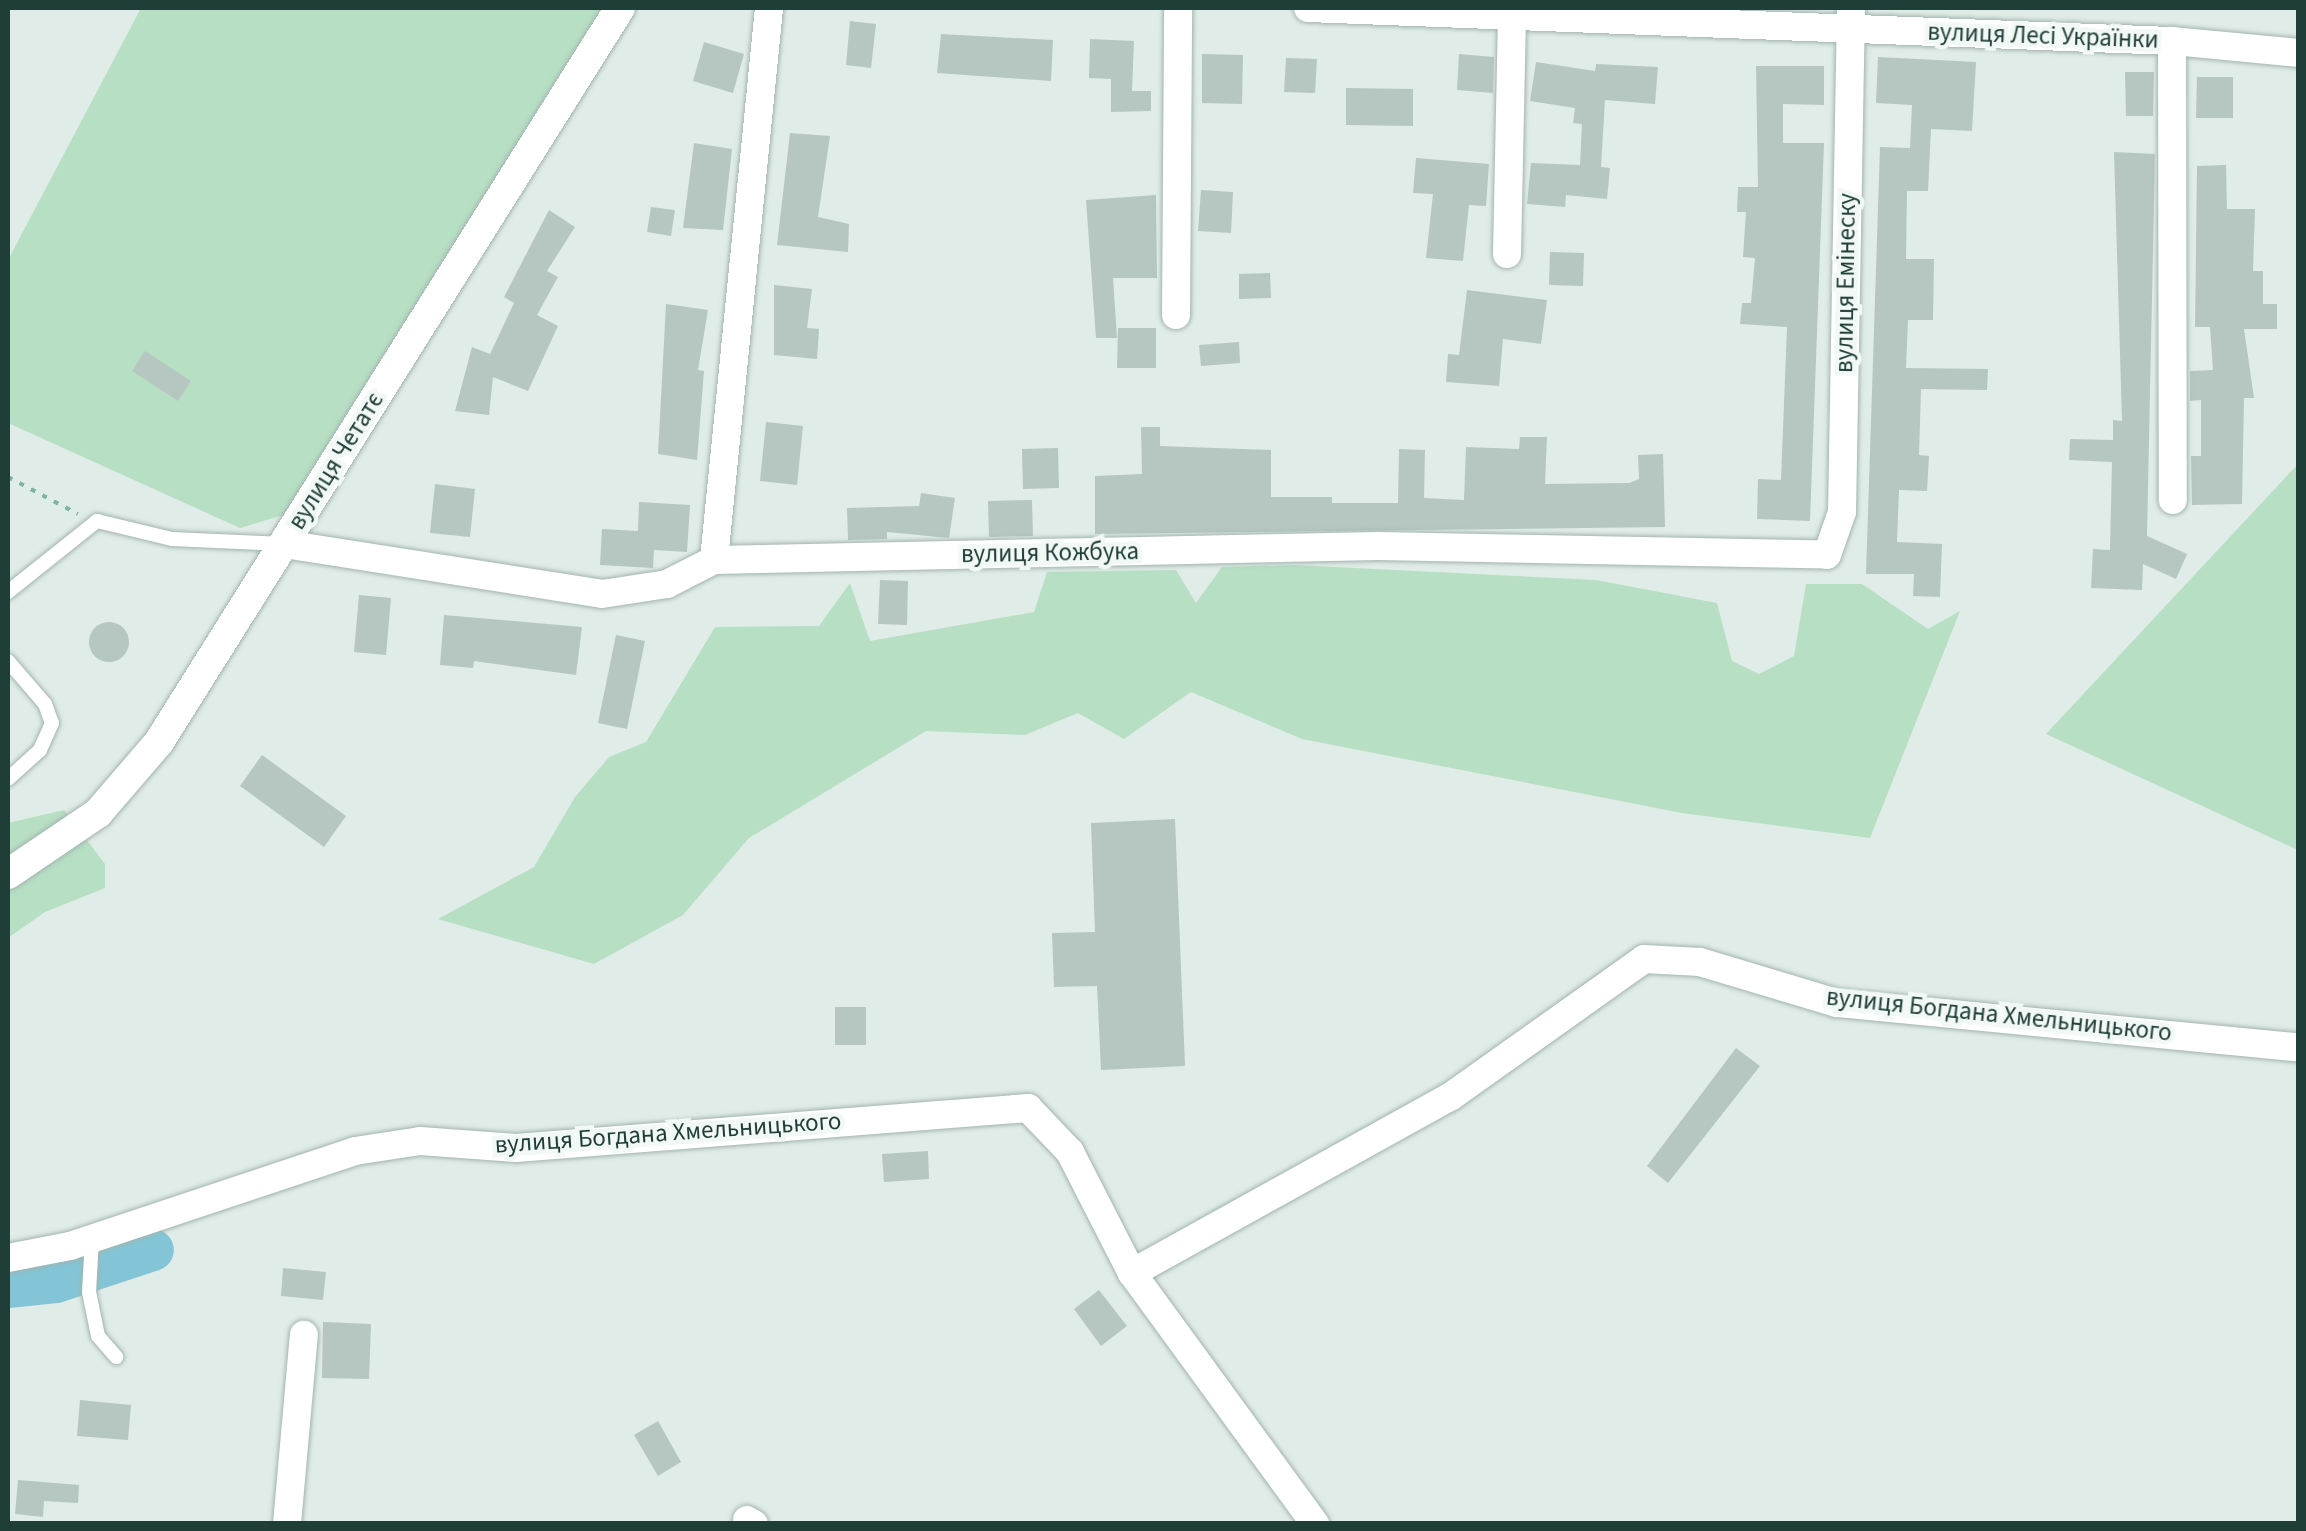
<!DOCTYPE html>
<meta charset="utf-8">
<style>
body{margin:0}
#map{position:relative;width:2306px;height:1531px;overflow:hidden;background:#e0ece7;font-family:"Source Sans 3",sans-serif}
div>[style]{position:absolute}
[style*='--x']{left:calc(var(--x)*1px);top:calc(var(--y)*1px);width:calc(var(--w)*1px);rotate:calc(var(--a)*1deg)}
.green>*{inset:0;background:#b7dfc4}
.river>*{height:42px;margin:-21px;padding:0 21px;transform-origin:21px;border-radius:21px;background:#83c5d6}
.building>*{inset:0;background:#b5c7c0}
.round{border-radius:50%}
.path>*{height:4px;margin-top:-2px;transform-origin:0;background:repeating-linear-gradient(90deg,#7eb2a4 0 5px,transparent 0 13px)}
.roads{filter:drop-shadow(0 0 2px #a2b4af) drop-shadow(0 0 2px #a2b4af)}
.lane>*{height:14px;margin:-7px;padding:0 7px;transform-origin:7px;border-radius:7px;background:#fff}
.street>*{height:28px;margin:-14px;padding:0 14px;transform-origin:14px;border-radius:14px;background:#fff}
.secondary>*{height:30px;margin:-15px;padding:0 15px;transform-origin:15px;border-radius:15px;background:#fff}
span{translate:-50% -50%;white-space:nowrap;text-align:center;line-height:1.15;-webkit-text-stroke:9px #f1f8f5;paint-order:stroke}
.street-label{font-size:25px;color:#1f3e37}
.frame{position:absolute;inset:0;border:10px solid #1f3e37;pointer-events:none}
</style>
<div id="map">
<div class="green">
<div style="clip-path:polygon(141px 8px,621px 8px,300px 510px,240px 528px,8px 423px,8px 260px)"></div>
<div style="clip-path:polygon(2298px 464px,2298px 850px,2046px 734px)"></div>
<div style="clip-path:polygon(1294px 565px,1596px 580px,1717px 603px,1732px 661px,1759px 674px,1794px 656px,1806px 584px,1862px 584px,1928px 629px,1960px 611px,1870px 838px,1682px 813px,1302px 739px,1191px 692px,1124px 739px,1078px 713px,1025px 735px,926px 731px,749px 838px,683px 915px,594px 964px,438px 919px,534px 867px,575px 797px,609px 757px,646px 742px,715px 627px,819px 626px,850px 583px,870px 641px,1034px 612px,1047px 572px,1176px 570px,1196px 603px,1222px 567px)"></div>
<div style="clip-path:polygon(64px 810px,105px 864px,105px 888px,45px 912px,8px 938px,8px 823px)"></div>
</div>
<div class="river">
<div style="--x:8;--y:1287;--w:48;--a:-5.9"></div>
<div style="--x:56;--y:1282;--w:102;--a:-18.3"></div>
</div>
<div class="building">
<div style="clip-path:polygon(850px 21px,876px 24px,871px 68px,846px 65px)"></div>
<div style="clip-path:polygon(941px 34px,1053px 40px,1051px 81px,937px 73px)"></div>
<div style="clip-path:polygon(1090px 39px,1134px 41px,1132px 91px,1151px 91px,1151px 111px,1111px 112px,1111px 79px,1089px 78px)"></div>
<div style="clip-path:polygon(704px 42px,744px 54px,733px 93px,693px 81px)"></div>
<div style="clip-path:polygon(1202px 54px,1243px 55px,1242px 104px,1202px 103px)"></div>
<div style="clip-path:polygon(1459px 54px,1494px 57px,1493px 93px,1457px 90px)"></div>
<div style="clip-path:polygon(1878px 57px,1976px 62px,1972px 131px,1931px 129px,1928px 191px,1907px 191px,1906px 259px,1934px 259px,1933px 320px,1908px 320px,1906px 368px,1988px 369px,1987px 390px,1921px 389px,1919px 455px,1929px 456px,1927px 491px,1899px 490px,1897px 542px,1942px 544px,1940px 597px,1913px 596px,1914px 574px,1866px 574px,1880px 147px,1910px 148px,1912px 105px,1876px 103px)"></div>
<div style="clip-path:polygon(1286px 58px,1317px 59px,1315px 93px,1284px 92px)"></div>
<div style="clip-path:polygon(1536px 62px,1595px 71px,1596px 64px,1658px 67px,1655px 104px,1605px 100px,1601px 167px,1610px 168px,1607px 199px,1566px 195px,1565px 207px,1527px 204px,1531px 163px,1580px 165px,1582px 124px,1573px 123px,1575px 108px,1530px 101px)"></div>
<div style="clip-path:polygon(1756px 66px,1824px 66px,1824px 105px,1783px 104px,1783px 143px,1824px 143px,1810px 521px,1757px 519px,1758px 479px,1781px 480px,1787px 327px,1740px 324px,1742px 303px,1751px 303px,1755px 258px,1743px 257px,1746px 212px,1737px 212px,1738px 187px,1758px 187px)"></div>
<div style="clip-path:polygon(2125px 72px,2154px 72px,2153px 116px,2126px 116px)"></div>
<div style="clip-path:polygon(2197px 77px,2233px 77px,2233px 118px,2196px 118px)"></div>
<div style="clip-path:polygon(1346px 88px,1413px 89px,1413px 126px,1346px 125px)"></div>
<div style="clip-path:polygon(790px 133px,830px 136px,818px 217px,849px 224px,848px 252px,777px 245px)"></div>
<div style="clip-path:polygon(694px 143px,732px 149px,723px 230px,683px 228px)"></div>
<div style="clip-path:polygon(2114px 152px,2155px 154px,2147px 536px,2187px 554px,2176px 579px,2143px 564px,2142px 590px,2091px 588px,2093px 549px,2110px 550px,2112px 462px,2069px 460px,2070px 439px,2113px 440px,2113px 420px,2122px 421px)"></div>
<div style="clip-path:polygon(1416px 158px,1489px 164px,1486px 206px,1469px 205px,1463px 261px,1426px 258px,1433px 194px,1413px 193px)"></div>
<div style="clip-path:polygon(2226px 165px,2227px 209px,2255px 209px,2253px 271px,2263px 271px,2263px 304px,2277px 304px,2277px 329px,2244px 329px,2254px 398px,2244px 398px,2242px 504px,2192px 505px,2191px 456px,2201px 456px,2201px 400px,2190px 401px,2190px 371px,2213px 370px,2210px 327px,2195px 327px,2197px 166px)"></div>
<div style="clip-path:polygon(1201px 190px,1233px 192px,1231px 233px,1198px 231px)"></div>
<div style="clip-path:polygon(1156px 195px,1157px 278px,1113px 278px,1117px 338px,1096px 338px,1086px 200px)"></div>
<div style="clip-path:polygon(651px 207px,675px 210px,671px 236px,647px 232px)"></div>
<div style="clip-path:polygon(549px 210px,575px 227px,547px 271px,558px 277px,537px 315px,558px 326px,528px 391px,493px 377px,489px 415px,455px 411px,472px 347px,490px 354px,514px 303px,504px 297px)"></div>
<div style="clip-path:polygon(1550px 252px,1584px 253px,1583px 286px,1549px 285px)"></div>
<div style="clip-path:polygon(1270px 273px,1271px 298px,1239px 299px,1239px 274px)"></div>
<div style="clip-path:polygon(774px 285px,812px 289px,807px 328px,819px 329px,817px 359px,774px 355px)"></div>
<div style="clip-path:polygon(1467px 290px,1547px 300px,1541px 344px,1503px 339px,1499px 386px,1446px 382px,1448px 354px,1459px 355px)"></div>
<div style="clip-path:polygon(666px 304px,708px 310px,698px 370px,704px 371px,697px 460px,658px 454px)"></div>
<div style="clip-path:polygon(1118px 328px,1156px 328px,1156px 368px,1117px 368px)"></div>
<div style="clip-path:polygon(1239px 342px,1240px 363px,1201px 366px,1199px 345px)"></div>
<div style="clip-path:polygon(145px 351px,191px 381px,178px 401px,132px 371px)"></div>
<div style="clip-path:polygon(766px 422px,803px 426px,797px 485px,760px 481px)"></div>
<div style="clip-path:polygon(1141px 427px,1160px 427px,1160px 446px,1271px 450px,1271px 497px,1332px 497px,1332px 503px,1398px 503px,1399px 449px,1425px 450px,1424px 498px,1464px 500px,1466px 447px,1519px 449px,1520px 437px,1547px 437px,1545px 484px,1629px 483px,1639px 479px,1638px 455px,1663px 454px,1665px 527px,1095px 534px,1095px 476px,1142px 474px)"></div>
<div style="clip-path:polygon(1058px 448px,1059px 488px,1023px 489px,1022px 449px)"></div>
<div style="clip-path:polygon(435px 484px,475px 489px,470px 537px,430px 533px)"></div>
<div style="clip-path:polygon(921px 493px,955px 498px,949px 538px,887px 532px,887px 539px,848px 540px,847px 508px,919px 506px)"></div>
<div style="clip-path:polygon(1032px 500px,1033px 536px,989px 537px,988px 501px)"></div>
<div style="clip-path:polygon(639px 502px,690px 505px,687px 552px,654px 550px,653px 568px,600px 565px,602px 529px,638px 531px)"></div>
<div style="clip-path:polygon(880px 580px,908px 581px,907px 625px,878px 624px)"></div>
<div style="clip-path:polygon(359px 595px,391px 598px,386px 655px,354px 652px)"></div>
<div style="clip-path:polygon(444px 615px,582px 627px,576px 675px,474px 661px,473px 668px,440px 665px)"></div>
<div class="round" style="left:89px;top:622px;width:40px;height:40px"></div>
<div style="clip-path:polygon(616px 635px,645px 641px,627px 729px,598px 723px)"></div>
<div style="clip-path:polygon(262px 755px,346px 816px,324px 847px,240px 786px)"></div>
<div style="clip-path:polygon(1175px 819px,1185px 1066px,1101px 1070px,1097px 986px,1054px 987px,1052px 933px,1095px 932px,1091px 823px)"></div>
<div style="clip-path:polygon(835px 1007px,866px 1007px,866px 1045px,835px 1045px)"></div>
<div style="clip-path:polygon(1736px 1048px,1760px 1066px,1668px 1183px,1647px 1166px)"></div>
<div style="clip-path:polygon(928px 1151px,929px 1179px,884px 1182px,882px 1154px)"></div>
<div style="clip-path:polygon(283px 1268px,326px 1272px,323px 1300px,281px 1296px)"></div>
<div style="clip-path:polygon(1099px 1290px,1127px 1326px,1101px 1346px,1074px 1309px)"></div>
<div style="clip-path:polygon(323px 1322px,371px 1324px,369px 1379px,322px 1378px)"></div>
<div style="clip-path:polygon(80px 1400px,131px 1405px,128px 1440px,77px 1436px)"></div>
<div style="clip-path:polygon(658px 1421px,681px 1462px,658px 1476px,634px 1435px)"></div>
<div style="clip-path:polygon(18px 1480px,79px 1485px,78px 1503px,44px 1501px,43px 1517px,15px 1514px)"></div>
</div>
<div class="path">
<div style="--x:8;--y:477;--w:79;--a:27.9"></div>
</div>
<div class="roads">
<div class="lane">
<div style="--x:8;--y:592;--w:114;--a:-38.6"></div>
<div style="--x:97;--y:521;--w:77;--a:13.5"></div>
<div style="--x:172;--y:539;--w:112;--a:2.6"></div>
<div style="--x:8;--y:661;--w:57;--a:49.3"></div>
<div style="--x:45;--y:704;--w:20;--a:70"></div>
<div style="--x:52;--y:723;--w:30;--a:114"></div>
<div style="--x:40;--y:750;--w:43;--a:137.8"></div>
<div style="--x:92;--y:1239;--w:53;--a:93.2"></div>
<div style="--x:89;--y:1292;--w:45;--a:78.4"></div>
<div style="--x:98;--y:1336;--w:28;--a:49"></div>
</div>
<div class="street">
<div style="--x:1308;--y:8;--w:865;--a:2.19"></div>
<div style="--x:2172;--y:41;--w:127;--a:5.4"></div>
<div style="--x:2172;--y:41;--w:459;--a:89.9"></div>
<div style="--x:1507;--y:254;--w:240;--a:-88.8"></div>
<div style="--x:1176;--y:315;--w:307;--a:-89.6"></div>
<div style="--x:284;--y:544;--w:322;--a:8.9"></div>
<div style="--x:602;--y:594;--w:66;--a:-8.7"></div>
<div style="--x:667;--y:584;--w:53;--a:-27.1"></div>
<div style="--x:714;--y:560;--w:664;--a:-1.21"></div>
<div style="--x:1378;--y:546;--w:449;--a:1.1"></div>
<div style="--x:1827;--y:555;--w:46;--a:-70.8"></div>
<div style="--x:1842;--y:512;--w:504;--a:-88.98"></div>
<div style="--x:714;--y:560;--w:555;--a:-84.31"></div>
<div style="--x:8;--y:1258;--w:63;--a:-11"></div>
<div style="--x:70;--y:1246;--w:300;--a:-18.4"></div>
<div style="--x:355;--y:1151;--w:66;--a:-8.7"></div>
<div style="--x:420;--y:1141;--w:96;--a:4.2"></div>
<div style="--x:516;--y:1148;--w:514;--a:-4.47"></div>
<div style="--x:1028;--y:1108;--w:61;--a:46.3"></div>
<div style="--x:1070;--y:1152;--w:136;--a:62.9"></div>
<div style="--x:1132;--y:1273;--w:311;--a:53.9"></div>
<div style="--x:1132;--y:1273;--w:363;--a:-29"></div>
<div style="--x:1450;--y:1097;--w:238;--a:-35.4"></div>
<div style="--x:1644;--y:959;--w:56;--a:3.1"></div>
<div style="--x:1700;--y:962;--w:143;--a:16.7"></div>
<div style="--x:1837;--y:1003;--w:463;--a:5.5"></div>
<div style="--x:747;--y:1520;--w:8;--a:30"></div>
<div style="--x:287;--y:1524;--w:190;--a:-84.9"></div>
</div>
<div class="secondary">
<div style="--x:8;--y:874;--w:109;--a:-34.1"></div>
<div style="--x:98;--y:813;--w:94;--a:-49.3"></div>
<div style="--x:159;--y:742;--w:867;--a:-57.87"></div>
</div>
</div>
<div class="street-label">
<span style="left:2043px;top:36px;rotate:2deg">вулиця Лесі Українки</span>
<span style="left:1846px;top:283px;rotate:-89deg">вулиця Емінеску</span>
<span style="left:336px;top:461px;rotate:-58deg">вулиця Четатє</span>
<span style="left:1050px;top:553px;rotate:-1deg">вулиця Кожбука</span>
<span style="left:1999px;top:1015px;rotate:6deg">вулиця Богдана Хмельницького</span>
<span style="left:668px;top:1133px;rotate:-4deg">вулиця Богдана Хмельницького</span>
</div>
<div class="frame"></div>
</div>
